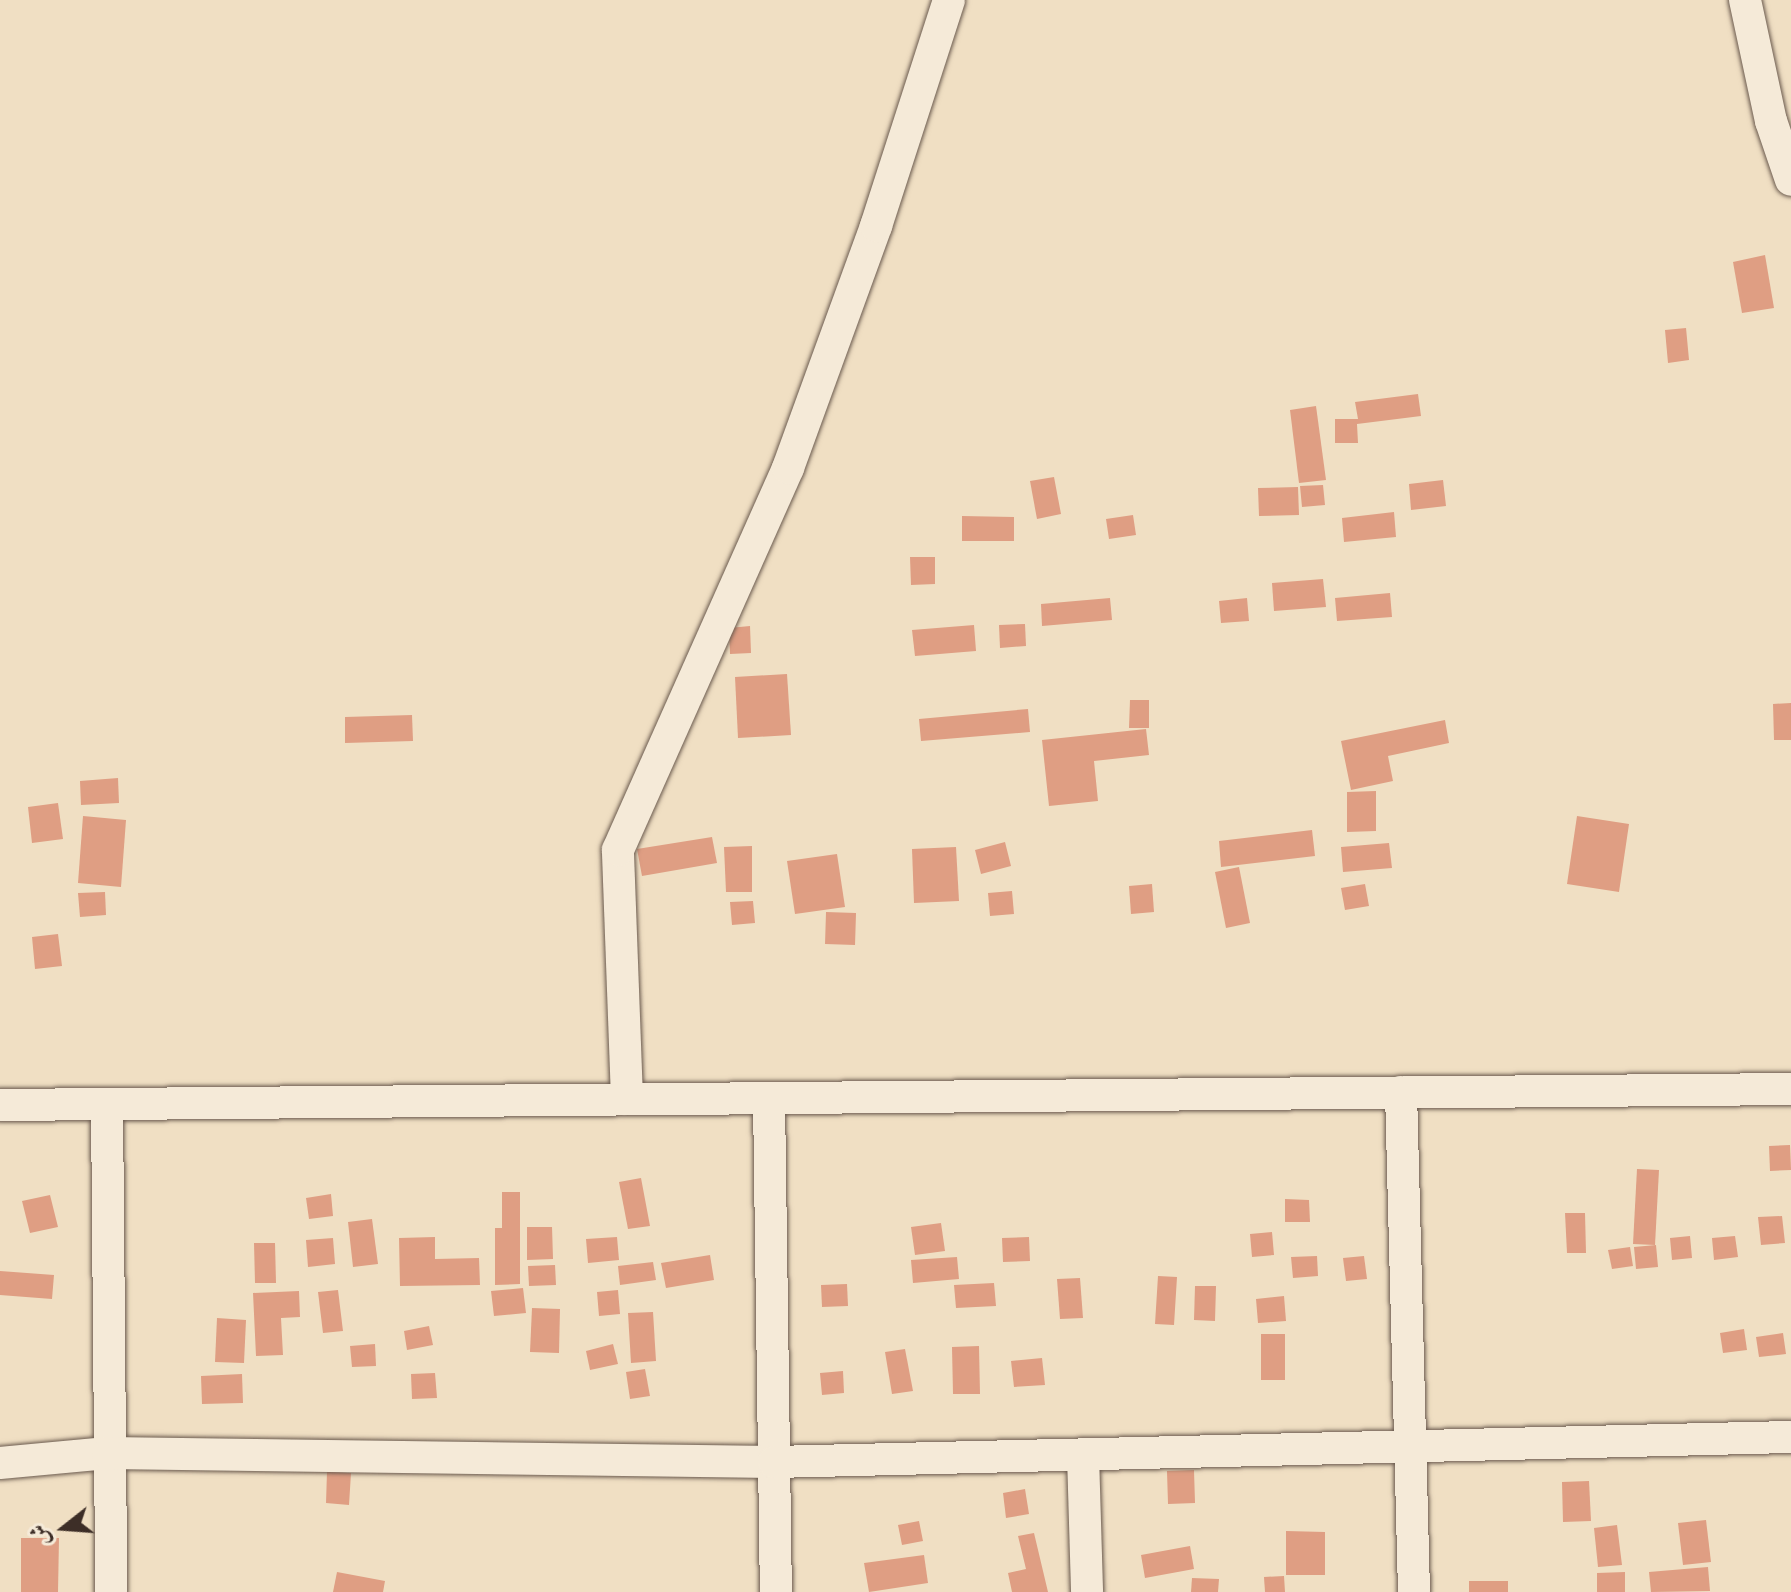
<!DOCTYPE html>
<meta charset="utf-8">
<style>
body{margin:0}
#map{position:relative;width:1791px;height:1592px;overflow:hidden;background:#f0dfc3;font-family:"IM FELL English",Amiri,serif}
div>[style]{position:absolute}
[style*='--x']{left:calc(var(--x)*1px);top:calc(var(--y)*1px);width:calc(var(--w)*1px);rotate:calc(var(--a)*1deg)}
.building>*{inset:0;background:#df9e83}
.roads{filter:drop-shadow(0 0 2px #6a5a4e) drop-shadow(0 0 2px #6a5a4e)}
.street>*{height:32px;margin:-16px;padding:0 16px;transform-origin:16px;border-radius:16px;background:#f5ead8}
span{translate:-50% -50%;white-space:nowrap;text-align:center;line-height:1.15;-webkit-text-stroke:8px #f5ead8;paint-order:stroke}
.north{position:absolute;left:24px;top:1488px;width:80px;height:80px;-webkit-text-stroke:6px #f5ead8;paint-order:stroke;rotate:253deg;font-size:22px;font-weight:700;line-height:32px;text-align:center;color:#3d2e27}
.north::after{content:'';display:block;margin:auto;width:28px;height:36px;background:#3d2e27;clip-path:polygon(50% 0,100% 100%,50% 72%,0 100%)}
</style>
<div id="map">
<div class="building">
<div style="clip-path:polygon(1765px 255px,1774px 308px,1742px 313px,1733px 262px)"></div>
<div style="clip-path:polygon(1686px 328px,1689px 360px,1668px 363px,1665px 330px)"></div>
<div style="clip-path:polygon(1418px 394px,1421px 416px,1357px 424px,1358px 443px,1335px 443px,1335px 419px,1358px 419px,1355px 402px)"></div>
<div style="clip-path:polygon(1316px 406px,1326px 480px,1299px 483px,1290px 410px)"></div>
<div style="clip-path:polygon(1054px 477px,1061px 514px,1037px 519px,1030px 481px)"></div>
<div style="clip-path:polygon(1443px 480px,1446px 506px,1411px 510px,1409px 484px)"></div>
<div style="clip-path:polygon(1323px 485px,1325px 505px,1302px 507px,1300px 486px)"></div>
<div style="clip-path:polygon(1298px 487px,1299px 515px,1259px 516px,1258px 488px)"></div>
<div style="clip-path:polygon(1394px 512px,1396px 537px,1344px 542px,1342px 518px)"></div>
<div style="clip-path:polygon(1133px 515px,1136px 535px,1109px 539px,1106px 519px)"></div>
<div style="clip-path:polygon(962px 516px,1014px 517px,1014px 541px,962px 541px)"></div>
<div style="clip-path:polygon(910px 557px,935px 557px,935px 584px,911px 585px)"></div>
<div style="clip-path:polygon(1323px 579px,1326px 607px,1274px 611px,1272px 583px)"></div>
<div style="clip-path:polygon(1390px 593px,1392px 617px,1337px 621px,1335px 598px)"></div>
<div style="clip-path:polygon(1110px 598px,1112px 620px,1042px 626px,1041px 604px)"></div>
<div style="clip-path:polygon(1247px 598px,1249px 621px,1221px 623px,1219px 601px)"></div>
<div style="clip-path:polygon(1025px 624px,1026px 646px,1000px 648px,999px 625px)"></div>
<div style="clip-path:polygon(974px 625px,976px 651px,915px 656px,912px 630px)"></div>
<div style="clip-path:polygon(750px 626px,751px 653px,730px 654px,729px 628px)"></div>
<div style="clip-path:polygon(787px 674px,791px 735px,738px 738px,735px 677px)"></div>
<div style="clip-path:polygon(1130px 700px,1149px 700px,1149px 728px,1129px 728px)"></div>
<div style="clip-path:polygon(1791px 703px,1791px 740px,1774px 740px,1773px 704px)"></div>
<div style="clip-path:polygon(1028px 709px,1030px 732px,921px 741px,919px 719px)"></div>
<div style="clip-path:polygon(412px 715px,413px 741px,345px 743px,345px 717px)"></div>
<div style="clip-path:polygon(1445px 720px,1449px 743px,1388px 756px,1393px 781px,1351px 790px,1341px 741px)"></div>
<div style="clip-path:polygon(1146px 729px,1149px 755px,1094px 761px,1098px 801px,1049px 806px,1042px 740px)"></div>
<div style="clip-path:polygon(118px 778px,119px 803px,81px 805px,80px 781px)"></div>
<div style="clip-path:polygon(1376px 791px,1376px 831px,1347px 832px,1347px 792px)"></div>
<div style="clip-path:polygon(58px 803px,63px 839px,32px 843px,28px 807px)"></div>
<div style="clip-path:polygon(83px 816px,126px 820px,121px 887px,78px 883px)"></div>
<div style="clip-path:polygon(1577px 816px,1629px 824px,1619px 892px,1567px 884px)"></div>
<div style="clip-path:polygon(1312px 830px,1315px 856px,1221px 867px,1219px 841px)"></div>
<div style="clip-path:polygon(712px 837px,717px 863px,642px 876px,637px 849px)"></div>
<div style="clip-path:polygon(1005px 842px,1011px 866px,981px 874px,975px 850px)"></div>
<div style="clip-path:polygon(1389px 843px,1392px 868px,1343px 872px,1341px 847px)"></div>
<div style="clip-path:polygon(752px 846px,752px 892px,726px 892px,724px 847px)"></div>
<div style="clip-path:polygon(956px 847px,959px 901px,914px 903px,912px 849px)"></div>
<div style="clip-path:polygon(837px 854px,845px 907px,795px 914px,787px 861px)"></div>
<div style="clip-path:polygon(1239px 867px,1250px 923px,1226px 928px,1215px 872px)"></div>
<div style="clip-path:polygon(1152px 884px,1154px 912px,1131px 914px,1129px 886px)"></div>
<div style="clip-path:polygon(1365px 884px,1369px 906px,1345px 910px,1341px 888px)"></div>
<div style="clip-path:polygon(1012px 891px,1014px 914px,990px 916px,988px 893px)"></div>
<div style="clip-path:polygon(105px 892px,106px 915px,80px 917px,78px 893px)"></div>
<div style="clip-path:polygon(753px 901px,755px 923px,732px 925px,730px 902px)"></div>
<div style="clip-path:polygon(826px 912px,856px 913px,855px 945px,825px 944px)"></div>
<div style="clip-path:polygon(58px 934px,62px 966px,35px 969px,32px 937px)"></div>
<div style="clip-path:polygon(1790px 1145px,1791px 1170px,1770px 1171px,1769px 1146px)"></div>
<div style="clip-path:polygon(1637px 1169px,1659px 1170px,1655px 1245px,1633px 1244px)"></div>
<div style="clip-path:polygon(641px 1178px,650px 1226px,628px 1229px,619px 1182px)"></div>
<div style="clip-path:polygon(502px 1192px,520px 1192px,520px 1284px,495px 1285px,495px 1228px,502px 1228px)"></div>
<div style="clip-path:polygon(331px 1194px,333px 1216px,309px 1219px,306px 1198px)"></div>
<div style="clip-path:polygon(50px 1195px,58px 1227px,30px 1233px,22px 1201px)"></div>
<div style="clip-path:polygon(1285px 1199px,1309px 1200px,1310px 1222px,1285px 1222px)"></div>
<div style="clip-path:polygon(1565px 1213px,1585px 1213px,1586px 1253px,1567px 1253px)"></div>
<div style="clip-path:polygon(1782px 1216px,1785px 1243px,1761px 1245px,1758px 1217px)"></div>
<div style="clip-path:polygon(372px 1219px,378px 1264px,353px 1267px,348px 1222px)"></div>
<div style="clip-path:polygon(941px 1223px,945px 1251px,915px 1255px,911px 1227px)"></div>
<div style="clip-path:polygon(527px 1227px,552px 1227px,553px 1259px,527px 1260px)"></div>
<div style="clip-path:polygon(1272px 1232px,1274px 1255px,1252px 1257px,1250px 1234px)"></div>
<div style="clip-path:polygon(1690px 1236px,1692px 1258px,1672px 1260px,1670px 1238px)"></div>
<div style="clip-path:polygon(1735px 1236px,1738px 1257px,1714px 1260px,1712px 1238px)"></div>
<div style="clip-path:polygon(435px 1237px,435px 1259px,479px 1258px,480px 1285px,400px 1286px,399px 1238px)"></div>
<div style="clip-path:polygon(617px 1237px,619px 1260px,588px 1263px,586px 1239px)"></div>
<div style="clip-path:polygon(1029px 1237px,1030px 1261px,1003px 1262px,1002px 1238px)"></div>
<div style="clip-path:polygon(333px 1238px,335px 1264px,308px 1267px,306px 1240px)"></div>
<div style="clip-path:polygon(254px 1243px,275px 1243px,276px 1283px,255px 1283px)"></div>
<div style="clip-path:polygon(1656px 1245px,1658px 1267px,1636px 1269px,1634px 1247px)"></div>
<div style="clip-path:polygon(1630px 1247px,1633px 1266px,1612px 1269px,1608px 1250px)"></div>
<div style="clip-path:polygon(710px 1255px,714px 1280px,666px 1288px,661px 1263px)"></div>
<div style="clip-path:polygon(1317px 1256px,1318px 1276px,1293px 1278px,1291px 1257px)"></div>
<div style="clip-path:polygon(1364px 1256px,1367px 1279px,1346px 1281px,1343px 1258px)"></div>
<div style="clip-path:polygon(957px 1257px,959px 1279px,913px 1283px,911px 1260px)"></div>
<div style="clip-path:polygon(653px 1262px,656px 1280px,620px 1285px,618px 1266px)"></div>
<div style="clip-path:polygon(555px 1265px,556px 1285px,529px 1286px,528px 1266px)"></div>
<div style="clip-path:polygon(0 1271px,54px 1275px,52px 1299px,0 1295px)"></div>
<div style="clip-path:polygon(1158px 1276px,1177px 1277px,1174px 1325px,1155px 1324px)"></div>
<div style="clip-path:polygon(1080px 1278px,1083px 1318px,1060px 1319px,1057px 1279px)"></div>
<div style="clip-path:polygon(994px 1283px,996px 1306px,956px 1308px,954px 1285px)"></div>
<div style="clip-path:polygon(847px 1284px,848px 1306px,822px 1307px,821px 1285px)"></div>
<div style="clip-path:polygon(1195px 1286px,1216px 1286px,1215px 1321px,1194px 1320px)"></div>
<div style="clip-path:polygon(523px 1288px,526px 1313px,494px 1316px,491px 1291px)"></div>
<div style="clip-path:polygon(338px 1290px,343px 1331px,323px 1333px,318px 1292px)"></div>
<div style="clip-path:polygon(618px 1290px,620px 1314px,599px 1316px,597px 1292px)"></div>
<div style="clip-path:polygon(299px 1291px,300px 1317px,281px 1318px,283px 1355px,256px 1356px,253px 1293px)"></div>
<div style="clip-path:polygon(1284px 1296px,1286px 1321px,1258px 1323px,1256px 1299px)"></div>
<div style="clip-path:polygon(532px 1308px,560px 1309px,559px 1353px,530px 1352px)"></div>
<div style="clip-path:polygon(653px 1312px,656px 1361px,631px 1363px,628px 1313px)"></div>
<div style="clip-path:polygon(217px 1318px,246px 1320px,244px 1363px,215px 1362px)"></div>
<div style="clip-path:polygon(429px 1326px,433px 1345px,407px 1350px,404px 1331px)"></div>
<div style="clip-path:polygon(1744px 1329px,1747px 1350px,1723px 1353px,1720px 1333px)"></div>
<div style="clip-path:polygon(1783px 1333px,1786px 1354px,1759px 1357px,1756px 1337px)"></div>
<div style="clip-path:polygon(1261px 1334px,1285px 1334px,1285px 1380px,1261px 1380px)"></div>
<div style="clip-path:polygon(375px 1344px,376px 1366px,352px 1367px,350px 1346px)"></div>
<div style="clip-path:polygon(613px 1344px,618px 1364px,590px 1370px,586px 1351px)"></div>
<div style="clip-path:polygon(979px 1346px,980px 1394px,953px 1394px,952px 1347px)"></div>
<div style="clip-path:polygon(905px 1349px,913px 1391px,892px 1394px,885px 1352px)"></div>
<div style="clip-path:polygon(1042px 1358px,1045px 1385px,1014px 1387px,1011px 1361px)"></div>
<div style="clip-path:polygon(645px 1369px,650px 1396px,630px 1399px,626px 1372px)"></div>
<div style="clip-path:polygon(843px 1371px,844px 1393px,822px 1395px,820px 1373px)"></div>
<div style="clip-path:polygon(435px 1373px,437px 1398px,412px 1399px,411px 1374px)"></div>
<div style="clip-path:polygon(242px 1374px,243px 1403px,202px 1404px,201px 1376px)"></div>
<div style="clip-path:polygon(1194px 1470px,1195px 1503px,1168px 1504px,1167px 1471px)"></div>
<div style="clip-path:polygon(327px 1471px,351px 1473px,349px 1505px,326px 1503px)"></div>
<div style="clip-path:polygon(1589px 1481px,1591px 1521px,1563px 1522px,1562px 1482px)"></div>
<div style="clip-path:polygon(1025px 1489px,1029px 1514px,1006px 1518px,1003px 1493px)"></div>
<div style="clip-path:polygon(1706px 1520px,1711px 1562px,1683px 1565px,1678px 1523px)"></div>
<div style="clip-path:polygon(919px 1521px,923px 1541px,902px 1545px,898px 1525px)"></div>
<div style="clip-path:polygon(1617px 1525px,1622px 1565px,1598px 1567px,1594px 1528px)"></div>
<div style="clip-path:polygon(1286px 1531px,1325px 1532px,1325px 1575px,1286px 1575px)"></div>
<div style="clip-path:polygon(1034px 1533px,1048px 1592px,1012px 1592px,1008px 1573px,1026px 1569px,1018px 1536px)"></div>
<div style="clip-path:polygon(21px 1538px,59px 1538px,58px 1592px,21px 1592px)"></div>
<div style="clip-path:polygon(1190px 1546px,1194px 1569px,1145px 1578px,1141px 1555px)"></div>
<div style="clip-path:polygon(924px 1555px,928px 1583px,869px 1592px,864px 1563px)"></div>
<div style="clip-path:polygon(1708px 1567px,1710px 1591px,1651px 1592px,1649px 1572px)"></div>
<div style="clip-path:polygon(337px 1572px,385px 1581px,383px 1592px,333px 1592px)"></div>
<div style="clip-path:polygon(1625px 1572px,1625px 1592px,1597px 1592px,1597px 1573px)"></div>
<div style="clip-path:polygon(1284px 1576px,1285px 1592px,1265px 1592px,1264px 1577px)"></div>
<div style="clip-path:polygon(1192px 1578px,1219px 1579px,1218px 1592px,1191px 1592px)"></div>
<div style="clip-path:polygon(1469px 1581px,1508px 1581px,1508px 1592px,1469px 1592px)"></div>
</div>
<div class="roads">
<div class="street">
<div style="--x:1745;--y:0;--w:124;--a:77.9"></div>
<div style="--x:1771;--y:121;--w:62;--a:71.3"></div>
<div style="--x:1401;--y:1092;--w:500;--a:88.51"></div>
<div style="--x:769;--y:1098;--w:494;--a:89.2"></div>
<div style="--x:627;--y:1099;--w:249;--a:-92.1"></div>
<div style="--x:618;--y:850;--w:418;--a:-66"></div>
<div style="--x:788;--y:468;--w:258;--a:-70"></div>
<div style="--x:876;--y:226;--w:237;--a:-72.1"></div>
<div style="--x:107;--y:1104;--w:488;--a:89.5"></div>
<div style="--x:0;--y:1105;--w:1791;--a:-0.51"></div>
<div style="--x:1083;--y:1455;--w:137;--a:88.3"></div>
<div style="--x:0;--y:1463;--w:108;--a:-5.3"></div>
<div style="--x:108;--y:1453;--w:666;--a:0.77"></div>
<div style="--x:774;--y:1462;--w:1017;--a:-1.41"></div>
</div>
</div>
<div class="north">ش</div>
</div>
